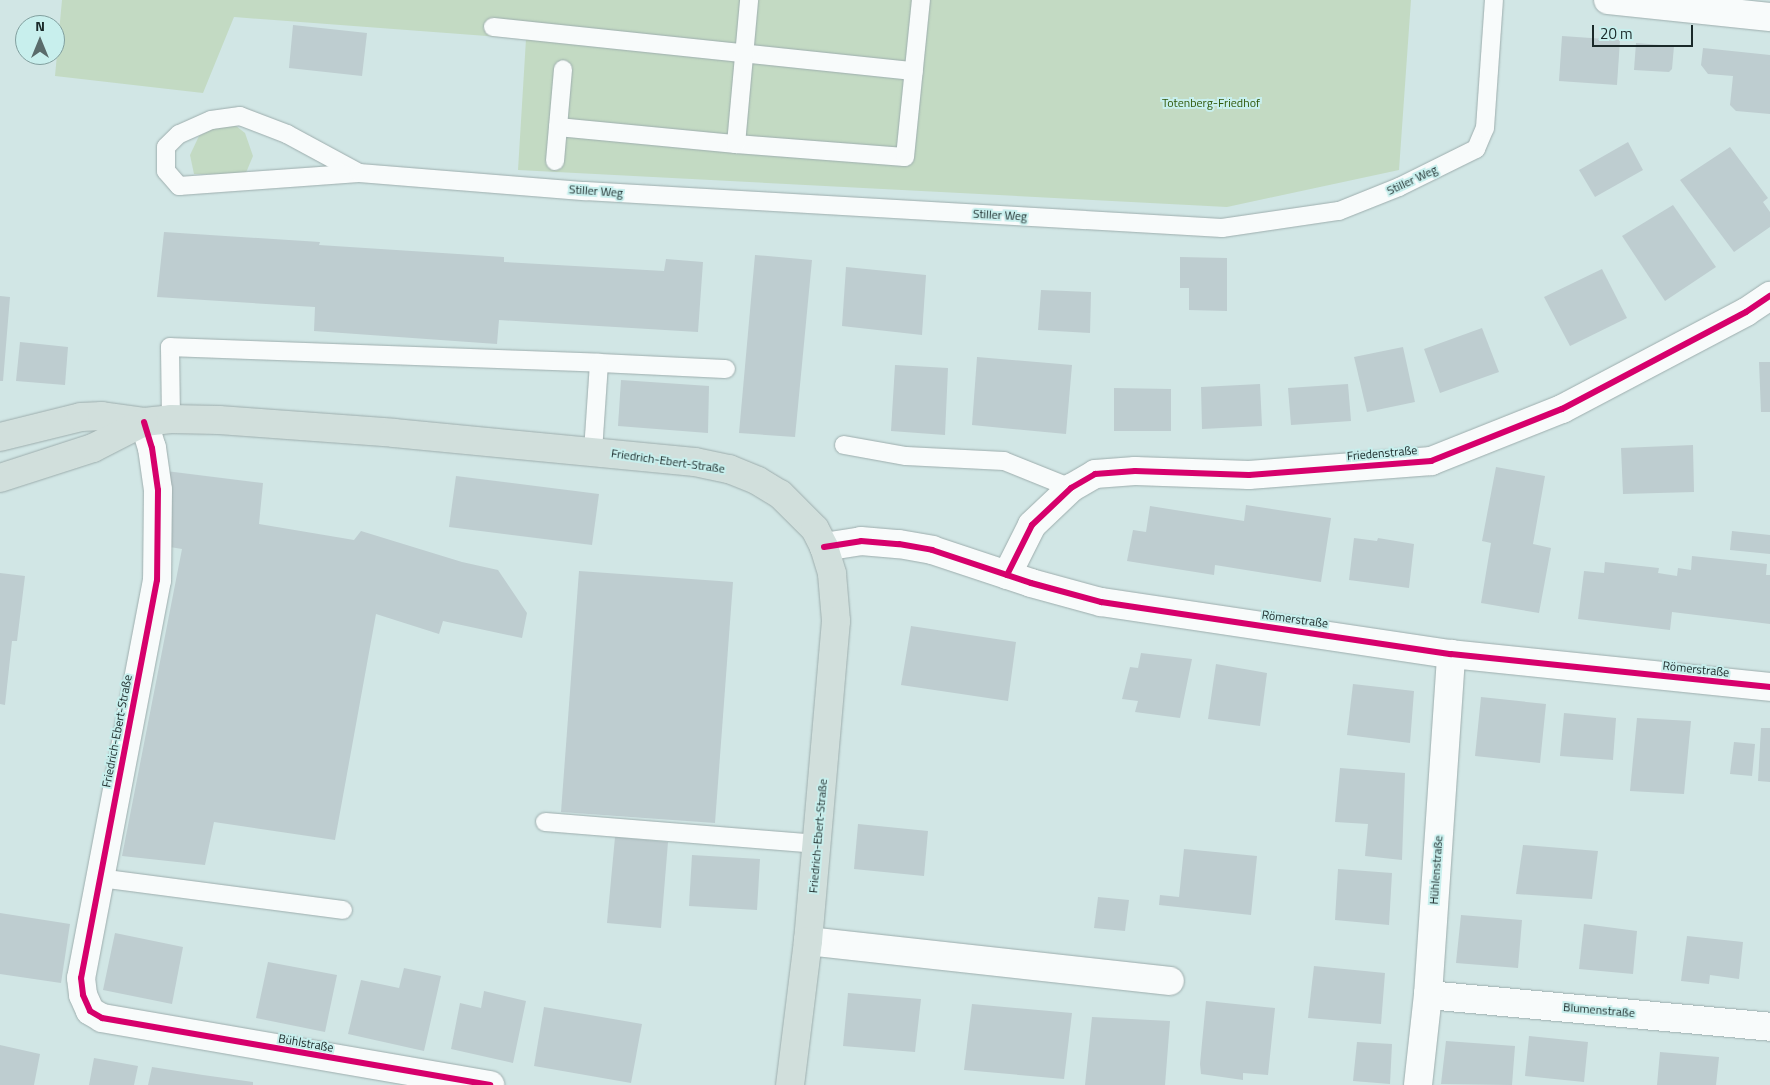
<!DOCTYPE html>
<meta charset="utf-8">
<style>
body{margin:0}
#map{position:relative;width:1770px;height:1085px;overflow:hidden;background:#d1e6e5;font-family:"Titillium Web",sans-serif}
div>[style]{position:absolute}
[style*='--x']{left:calc(var(--x)*1px);top:calc(var(--y)*1px);width:calc(var(--w)*1px);rotate:calc(var(--a)*1deg)}
.green>*{inset:0;background:#c3dac3}
.building>*{inset:0;background:#becdd0}
.roads{filter:drop-shadow(0 0 1px #9dadad) drop-shadow(0 0 1px #9dadad)}
.lane>*{height:18px;margin:-9px;padding:0 9px;transform-origin:9px;border-radius:9px;background:#f8fbfb}
.street>*{height:28px;margin:-14px;padding:0 14px;transform-origin:14px;border-radius:14px;background:#f8fbfb}
.primary>*{height:28px;margin:-14px;padding:0 14px;transform-origin:14px;border-radius:14px;background:#d1dfdc}
.cycleway>*{height:6px;margin:-3px;padding:0 3px;transform-origin:3px;border-radius:3px;background:#d6006c}
span{translate:-50% -50%;white-space:nowrap;text-align:center;line-height:1.15;-webkit-text-stroke:4px #c8efed;paint-order:stroke}
.park-label{font-size:12px;color:#2e5708}
.street-label{font-size:12px;color:#1a2929}
.north{position:absolute;left:15px;top:15px;width:50px;height:50px;box-sizing:border-box;background:#c8efed;border:1px solid #82a09f;border-radius:50%;rotate:0deg;font-size:14px;font-weight:700;line-height:20px;text-align:center;color:#1a2929}
.north::after{content:'';display:block;margin:auto;width:18px;height:22px;background:#5a6b6b;clip-path:polygon(50% 0,100% 100%,50% 72%,0 100%)}
.scale{position:absolute;left:1592px;top:25px;width:101px;height:22px;box-sizing:border-box;border:2px solid #1a2929;border-top:0;padding-left:6px;font-size:15px;line-height:18px;white-space:nowrap;color:#1a2929;-webkit-text-stroke:4px #c8efed;paint-order:stroke}
</style>
<div id="map">
<div class="green">
<div style="clip-path:polygon(62px 0,1411px 0,1399px 170px,1227px 207px,518px 170px,526px 39px,234px 17px,203px 93px,55px 76px)"></div>
<div style="clip-path:polygon(236px 126px,245px 133px,253px 156px,245px 175px,194px 174px,190px 155px,199px 136px,216px 127px)"></div>
</div>
<div class="building">
<div style="clip-path:polygon(293px 25px,367px 33px,362px 76px,289px 68px)"></div>
<div style="clip-path:polygon(1562px 36px,1620px 40px,1617px 85px,1559px 81px)"></div>
<div style="clip-path:polygon(1636px 43px,1674px 46px,1672px 69px,1669px 72px,1634px 70px)"></div>
<div style="clip-path:polygon(1703px 48px,1770px 55px,1770px 114px,1736px 111px,1730px 105px,1733px 76px,1708px 74px,1701px 65px)"></div>
<div style="clip-path:polygon(1628px 142px,1643px 170px,1595px 197px,1579px 170px)"></div>
<div style="clip-path:polygon(1730px 147px,1768px 198px,1763px 202px,1770px 212px,1770px 227px,1734px 252px,1680px 180px)"></div>
<div style="clip-path:polygon(1673px 205px,1716px 267px,1665px 301px,1622px 236px)"></div>
<div style="clip-path:polygon(164px 232px,320px 242px,319px 245px,504px 257px,504px 262px,664px 271px,666px 259px,703px 262px,698px 332px,499px 320px,497px 344px,314px 331px,315px 307px,157px 297px)"></div>
<div style="clip-path:polygon(755px 255px,812px 260px,795px 437px,739px 433px)"></div>
<div style="clip-path:polygon(1180px 257px,1227px 258px,1227px 311px,1189px 310px,1189px 288px,1180px 288px)"></div>
<div style="clip-path:polygon(846px 267px,926px 275px,922px 335px,842px 326px)"></div>
<div style="clip-path:polygon(1602px 269px,1627px 318px,1570px 346px,1544px 297px)"></div>
<div style="clip-path:polygon(1041px 290px,1091px 292px,1090px 333px,1038px 330px)"></div>
<div style="clip-path:polygon(0 296px,10px 297px,3px 381px,0 381px)"></div>
<div style="clip-path:polygon(1482px 328px,1499px 372px,1440px 393px,1424px 349px)"></div>
<div style="clip-path:polygon(20px 342px,68px 347px,65px 385px,16px 381px)"></div>
<div style="clip-path:polygon(1403px 347px,1415px 402px,1367px 412px,1354px 357px)"></div>
<div style="clip-path:polygon(977px 357px,1072px 365px,1066px 434px,972px 425px)"></div>
<div style="clip-path:polygon(1759px 362px,1770px 362px,1770px 412px,1761px 412px)"></div>
<div style="clip-path:polygon(895px 365px,948px 368px,945px 435px,891px 431px)"></div>
<div style="clip-path:polygon(621px 380px,709px 386px,708px 433px,618px 426px)"></div>
<div style="clip-path:polygon(1260px 384px,1262px 426px,1202px 429px,1201px 387px)"></div>
<div style="clip-path:polygon(1348px 384px,1351px 421px,1291px 425px,1288px 388px)"></div>
<div style="clip-path:polygon(1114px 388px,1171px 389px,1171px 431px,1114px 431px)"></div>
<div style="clip-path:polygon(1693px 445px,1694px 492px,1623px 494px,1621px 448px)"></div>
<div style="clip-path:polygon(1496px 467px,1545px 476px,1533px 544px,1551px 548px,1539px 613px,1481px 603px,1491px 543px,1482px 541px)"></div>
<div style="clip-path:polygon(166px 471px,263px 483px,259px 524px,354px 540px,361px 531px,462px 562px,498px 570px,527px 613px,522px 638px,443px 621px,439px 634px,376px 614px,335px 840px,214px 822px,205px 865px,122px 856px,182px 549px,158px 545px)"></div>
<div style="clip-path:polygon(456px 476px,599px 494px,592px 545px,449px 527px)"></div>
<div style="clip-path:polygon(1246px 505px,1331px 518px,1321px 582px,1215px 565px,1214px 575px,1127px 561px,1133px 530px,1146px 532px,1150px 506px,1244px 521px)"></div>
<div style="clip-path:polygon(1732px 531px,1770px 535px,1770px 554px,1730px 550px)"></div>
<div style="clip-path:polygon(1354px 538px,1377px 541px,1378px 538px,1414px 544px,1409px 588px,1349px 580px)"></div>
<div style="clip-path:polygon(1692px 556px,1767px 564px,1766px 575px,1770px 575px,1770px 624px,1672px 612px,1670px 630px,1578px 619px,1584px 571px,1604px 573px,1605px 562px,1659px 568px,1658px 573px,1677px 576px,1678px 568px,1691px 570px)"></div>
<div style="clip-path:polygon(579px 571px,733px 582px,715px 823px,561px 812px)"></div>
<div style="clip-path:polygon(0 573px,25px 576px,17px 641px,12px 641px,5px 705px,0 704px)"></div>
<div style="clip-path:polygon(911px 626px,1016px 642px,1008px 701px,901px 685px)"></div>
<div style="clip-path:polygon(1141px 653px,1192px 659px,1180px 718px,1135px 712px,1138px 701px,1122px 699px,1130px 667px,1138px 668px)"></div>
<div style="clip-path:polygon(1216px 664px,1267px 673px,1260px 726px,1208px 719px)"></div>
<div style="clip-path:polygon(1353px 684px,1414px 691px,1410px 743px,1347px 735px)"></div>
<div style="clip-path:polygon(1481px 697px,1546px 704px,1540px 763px,1475px 756px)"></div>
<div style="clip-path:polygon(1564px 713px,1616px 718px,1613px 760px,1560px 756px)"></div>
<div style="clip-path:polygon(1637px 718px,1691px 721px,1684px 794px,1630px 791px)"></div>
<div style="clip-path:polygon(1761px 728px,1770px 728px,1770px 782px,1758px 781px)"></div>
<div style="clip-path:polygon(1734px 742px,1755px 744px,1752px 776px,1730px 774px)"></div>
<div style="clip-path:polygon(1340px 768px,1405px 773px,1402px 860px,1365px 856px,1368px 824px,1335px 822px)"></div>
<div style="clip-path:polygon(858px 824px,928px 831px,924px 876px,854px 869px)"></div>
<div style="clip-path:polygon(615px 837px,668px 842px,661px 928px,607px 923px)"></div>
<div style="clip-path:polygon(1523px 845px,1598px 851px,1592px 899px,1516px 894px)"></div>
<div style="clip-path:polygon(1184px 849px,1257px 856px,1251px 915px,1159px 905px,1160px 895px,1179px 897px)"></div>
<div style="clip-path:polygon(692px 855px,760px 859px,757px 910px,689px 906px)"></div>
<div style="clip-path:polygon(1338px 869px,1392px 873px,1389px 925px,1335px 920px)"></div>
<div style="clip-path:polygon(1098px 897px,1129px 900px,1125px 931px,1094px 928px)"></div>
<div style="clip-path:polygon(0 913px,70px 924px,61px 983px,0 974px)"></div>
<div style="clip-path:polygon(1461px 915px,1522px 920px,1518px 968px,1456px 963px)"></div>
<div style="clip-path:polygon(1584px 924px,1637px 931px,1633px 974px,1579px 969px)"></div>
<div style="clip-path:polygon(115px 933px,183px 947px,172px 1004px,103px 990px)"></div>
<div style="clip-path:polygon(1687px 936px,1743px 942px,1739px 979px,1710px 975px,1709px 984px,1681px 981px)"></div>
<div style="clip-path:polygon(268px 962px,337px 975px,325px 1032px,256px 1018px)"></div>
<div style="clip-path:polygon(1314px 966px,1385px 973px,1381px 1024px,1308px 1018px)"></div>
<div style="clip-path:polygon(404px 968px,441px 976px,424px 1051px,348px 1034px,361px 980px,399px 988px)"></div>
<div style="clip-path:polygon(484px 991px,526px 1001px,513px 1063px,451px 1049px,460px 1003px,481px 1008px)"></div>
<div style="clip-path:polygon(848px 993px,921px 999px,915px 1052px,843px 1046px)"></div>
<div style="clip-path:polygon(1206px 1001px,1275px 1008px,1268px 1075px,1243px 1073px,1243px 1080px,1201px 1074px,1200px 1064px)"></div>
<div style="clip-path:polygon(972px 1004px,1072px 1013px,1064px 1079px,964px 1070px)"></div>
<div style="clip-path:polygon(544px 1007px,642px 1024px,631px 1083px,534px 1066px)"></div>
<div style="clip-path:polygon(1092px 1017px,1170px 1021px,1165px 1085px,1085px 1085px)"></div>
<div style="clip-path:polygon(1529px 1036px,1588px 1042px,1584px 1082px,1525px 1076px)"></div>
<div style="clip-path:polygon(1446px 1041px,1515px 1046px,1512px 1085px,1441px 1084px)"></div>
<div style="clip-path:polygon(1357px 1042px,1392px 1044px,1390px 1084px,1353px 1081px)"></div>
<div style="clip-path:polygon(0 1045px,40px 1054px,34px 1085px,0 1085px)"></div>
<div style="clip-path:polygon(1660px 1052px,1719px 1057px,1716px 1085px,1657px 1085px)"></div>
<div style="clip-path:polygon(94px 1058px,138px 1066px,134px 1085px,89px 1085px)"></div>
<div style="clip-path:polygon(152px 1067px,203px 1075px,253px 1082px,253px 1085px,148px 1085px)"></div>
</div>
<div class="roads">
<div class="lane">
<div style="--x:493;--y:27;--w:423;--a:6"></div>
<div style="--x:558;--y:127;--w:179;--a:5.5"></div>
<div style="--x:736;--y:144;--w:169;--a:4.4"></div>
<div style="--x:905;--y:157;--w:158;--a:-84.2"></div>
<div style="--x:736;--y:144;--w:145;--a:-84.8"></div>
<div style="--x:555;--y:161;--w:92;--a:-85"></div>
<div style="--x:359;--y:173;--w:82;--a:-151.6"></div>
<div style="--x:287;--y:134;--w:50;--a:-159"></div>
<div style="--x:240;--y:116;--w:29;--a:172"></div>
<div style="--x:211;--y:120;--w:35;--a:156"></div>
<div style="--x:179;--y:134;--w:18;--a:135"></div>
<div style="--x:166;--y:147;--w:24;--a:90"></div>
<div style="--x:166;--y:171;--w:20;--a:49"></div>
<div style="--x:179;--y:186;--w:180;--a:-4.1"></div>
<div style="--x:359;--y:173;--w:227;--a:4.6"></div>
<div style="--x:585;--y:191;--w:638;--a:3.32"></div>
<div style="--x:1222;--y:228;--w:118;--a:-8.3"></div>
<div style="--x:1339;--y:211;--w:65;--a:-21.8"></div>
<div style="--x:1399;--y:187;--w:86;--a:-26.3"></div>
<div style="--x:1476;--y:149;--w:23;--a:-67"></div>
<div style="--x:1485;--y:128;--w:128;--a:-86"></div>
<div style="--x:599;--y:363;--w:127;--a:2.7"></div>
<div style="--x:171;--y:419;--w:72;--a:-90.8"></div>
<div style="--x:170;--y:347;--w:429;--a:2.1"></div>
<div style="--x:599;--y:363;--w:88;--a:93.9"></div>
<div style="--x:844;--y:445;--w:63;--a:10.1"></div>
<div style="--x:906;--y:456;--w:98;--a:2.9"></div>
<div style="--x:1004;--y:461;--w:72;--a:21.9"></div>
<div style="--x:545;--y:822;--w:274;--a:4.6"></div>
<div style="--x:100;--y:878;--w:245;--a:7.5"></div>
</div>
<div class="street">
<div style="--x:1608;--y:0;--w:163;--a:6"></div>
<div style="--x:144;--y:422;--w:27;--a:73"></div>
<div style="--x:152;--y:448;--w:42;--a:81.9"></div>
<div style="--x:158;--y:490;--w:90;--a:90.6"></div>
<div style="--x:157;--y:580;--w:405;--a:100.8"></div>
<div style="--x:81;--y:978;--w:17;--a:83"></div>
<div style="--x:83;--y:995;--w:17;--a:66"></div>
<div style="--x:90;--y:1011;--w:14;--a:30"></div>
<div style="--x:102;--y:1018;--w:394;--a:9.8"></div>
<div style="--x:824;--y:547;--w:37;--a:-9"></div>
<div style="--x:861;--y:541;--w:38;--a:5"></div>
<div style="--x:899;--y:544;--w:34;--a:10"></div>
<div style="--x:932;--y:550;--w:104;--a:18.4"></div>
<div style="--x:1031;--y:583;--w:73;--a:15.2"></div>
<div style="--x:1101;--y:602;--w:354;--a:8.5"></div>
<div style="--x:1451;--y:654;--w:321;--a:5.9"></div>
<div style="--x:1007;--y:575;--w:56;--a:-63.4"></div>
<div style="--x:1032;--y:525;--w:54;--a:-43.5"></div>
<div style="--x:1071;--y:488;--w:28;--a:-30"></div>
<div style="--x:1095;--y:474;--w:40;--a:-4.3"></div>
<div style="--x:1135;--y:471;--w:114;--a:2"></div>
<div style="--x:1249;--y:475;--w:183;--a:-4.4"></div>
<div style="--x:1431;--y:461;--w:141;--a:-21.7"></div>
<div style="--x:1562;--y:409;--w:208;--a:-27.8"></div>
<div style="--x:1746;--y:312;--w:29;--a:-34"></div>
<div style="--x:808;--y:941;--w:364;--a:6.3"></div>
<div style="--x:1428;--y:995;--w:343;--a:5.3"></div>
<div style="--x:1418;--y:1085;--w:91;--a:-83.7"></div>
<div style="--x:1428;--y:995;--w:342;--a:-86.1"></div>
</div>
<div class="primary">
<div style="--x:0;--y:437;--w:83;--a:-13.9"></div>
<div style="--x:81;--y:417;--w:21;--a:-3"></div>
<div style="--x:102;--y:416;--w:42;--a:8.1"></div>
<div style="--x:144;--y:422;--w:27;--a:-6"></div>
<div style="--x:171;--y:419;--w:48;--a:1.2"></div>
<div style="--x:219;--y:420;--w:175;--a:4.2"></div>
<div style="--x:394;--y:433;--w:302;--a:5.5"></div>
<div style="--x:695;--y:462;--w:35;--a:12"></div>
<div style="--x:729;--y:469;--w:31;--a:22"></div>
<div style="--x:758;--y:481;--w:26;--a:31"></div>
<div style="--x:780;--y:494;--w:49;--a:45"></div>
<div style="--x:815;--y:529;--w:20;--a:63"></div>
<div style="--x:824;--y:547;--w:28;--a:73"></div>
<div style="--x:832;--y:574;--w:47;--a:85.1"></div>
<div style="--x:836;--y:621;--w:321;--a:95"></div>
<div style="--x:808;--y:941;--w:145;--a:97.1"></div>
<div style="--x:0;--y:478;--w:98;--a:-17.9"></div>
<div style="--x:93;--y:448;--w:57;--a:-27"></div>
</div>
</div>
<div class="cycleway">
<div style="--x:144;--y:422;--w:27;--a:73"></div>
<div style="--x:152;--y:448;--w:42;--a:81.9"></div>
<div style="--x:158;--y:490;--w:90;--a:90.6"></div>
<div style="--x:157;--y:580;--w:405;--a:100.8"></div>
<div style="--x:81;--y:978;--w:17;--a:83"></div>
<div style="--x:83;--y:995;--w:17;--a:66"></div>
<div style="--x:90;--y:1011;--w:14;--a:30"></div>
<div style="--x:102;--y:1018;--w:394;--a:9.8"></div>
<div style="--x:824;--y:547;--w:37;--a:-9"></div>
<div style="--x:861;--y:541;--w:38;--a:5"></div>
<div style="--x:899;--y:544;--w:34;--a:10"></div>
<div style="--x:932;--y:550;--w:104;--a:18.4"></div>
<div style="--x:1031;--y:583;--w:73;--a:15.2"></div>
<div style="--x:1101;--y:602;--w:354;--a:8.5"></div>
<div style="--x:1451;--y:654;--w:321;--a:5.9"></div>
<div style="--x:1007;--y:575;--w:56;--a:-63.4"></div>
<div style="--x:1032;--y:525;--w:54;--a:-43.5"></div>
<div style="--x:1071;--y:488;--w:28;--a:-30"></div>
<div style="--x:1095;--y:474;--w:40;--a:-4.3"></div>
<div style="--x:1135;--y:471;--w:114;--a:2"></div>
<div style="--x:1249;--y:475;--w:183;--a:-4.4"></div>
<div style="--x:1431;--y:461;--w:141;--a:-21.7"></div>
<div style="--x:1562;--y:409;--w:208;--a:-27.8"></div>
<div style="--x:1746;--y:312;--w:29;--a:-34"></div>
</div>
<div class="park-label">
<span style="left:1211px;top:103px">Totenberg-Friedhof</span>
</div>
<div class="street-label">
<span style="left:1412px;top:180px;rotate:-25deg">Stiller Weg</span>
<span style="left:596px;top:191px;rotate:4deg">Stiller Weg</span>
<span style="left:1000px;top:215px;rotate:3deg">Stiller Weg</span>
<span style="left:1382px;top:453px;rotate:-5deg">Friedenstraße</span>
<span style="left:668px;top:461px;rotate:8deg">Friedrich-Ebert-Straße</span>
<span style="left:1295px;top:619px;rotate:8deg">Römerstraße</span>
<span style="left:1696px;top:669px;rotate:6deg">Römerstraße</span>
<span style="left:117px;top:731px;rotate:-79deg">Friedrich-Ebert-Straße</span>
<span style="left:818px;top:836px;rotate:-85deg">Friedrich-Ebert-Straße</span>
<span style="left:1436px;top:870px;rotate:-86deg">Hühlenstraße</span>
<span style="left:1599px;top:1010px;rotate:5deg">Blumenstraße</span>
<span style="left:306px;top:1043px;rotate:10deg">Bühlstraße</span>
</div>
<div class="north">N</div>
<div class="scale">20 m</div>
</div>
